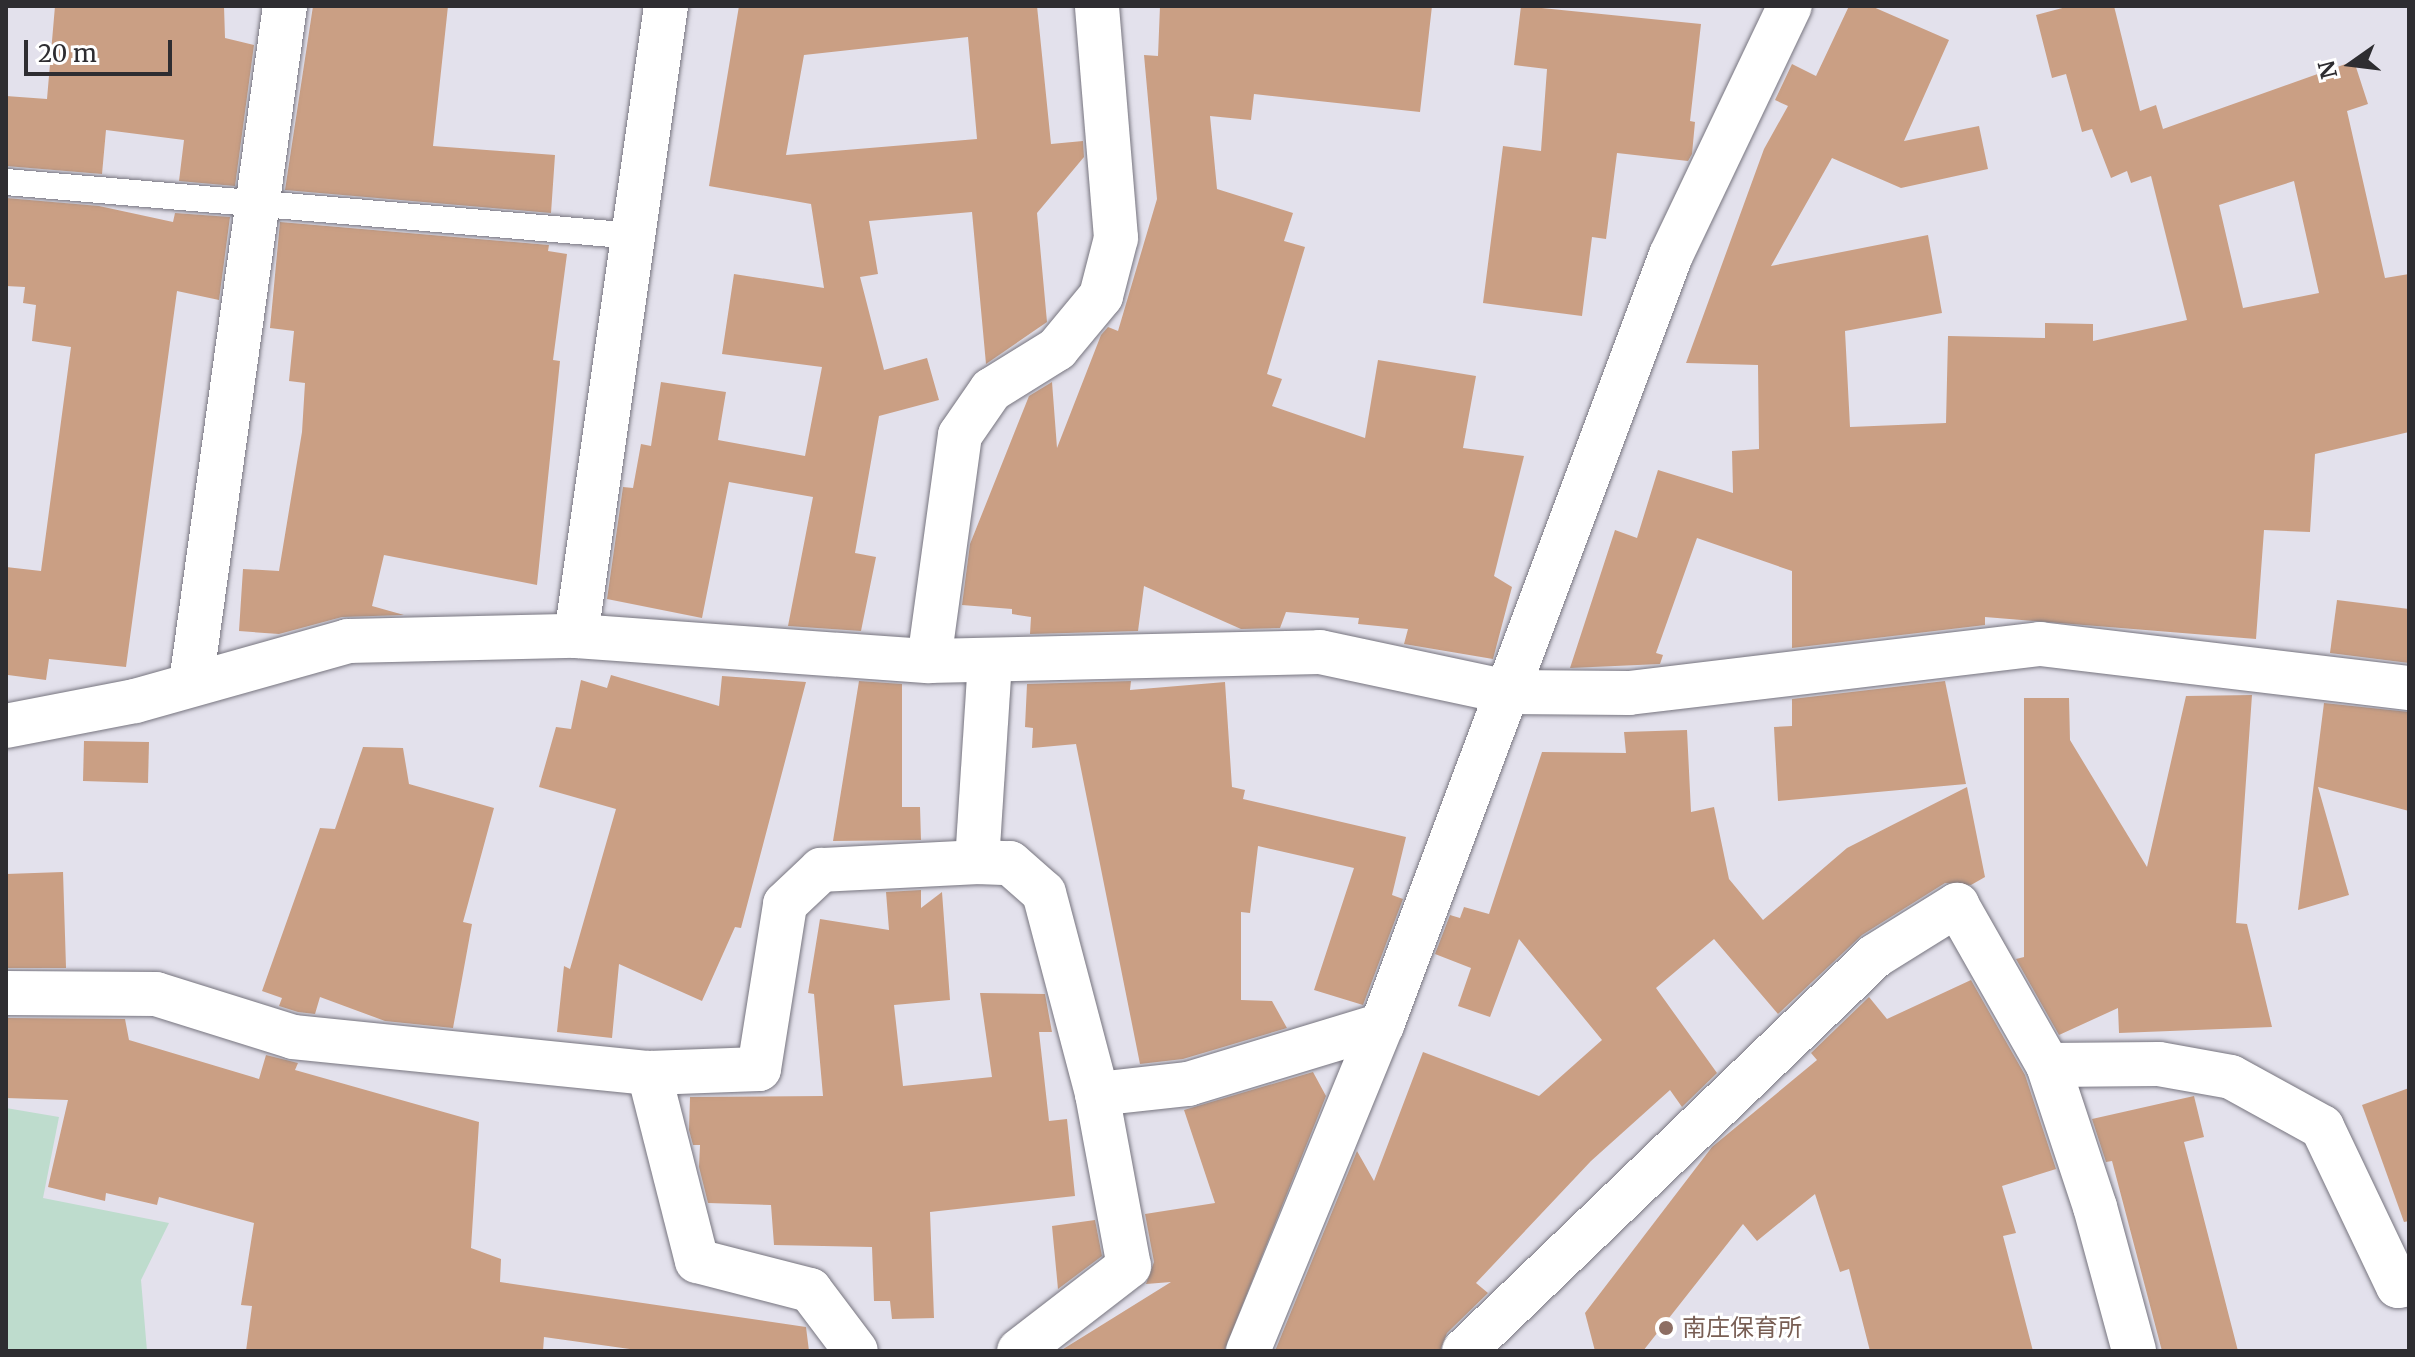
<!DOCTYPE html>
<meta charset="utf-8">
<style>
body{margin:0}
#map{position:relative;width:2415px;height:1357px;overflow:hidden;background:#e3e1ec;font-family:Merriweather,"Noto Sans JP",serif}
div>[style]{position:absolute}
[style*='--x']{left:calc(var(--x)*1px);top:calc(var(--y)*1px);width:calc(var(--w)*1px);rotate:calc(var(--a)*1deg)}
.green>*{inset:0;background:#bedccd}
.building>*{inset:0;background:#ca9f84}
.roads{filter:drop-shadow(0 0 2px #77757f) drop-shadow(0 0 2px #77757f)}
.service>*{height:26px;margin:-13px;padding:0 13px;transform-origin:13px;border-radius:13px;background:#fff}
.minor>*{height:44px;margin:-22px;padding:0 22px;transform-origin:22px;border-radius:22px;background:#fff}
.tertiary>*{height:44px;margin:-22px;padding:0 22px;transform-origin:22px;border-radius:22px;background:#fff}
.dots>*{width:22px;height:22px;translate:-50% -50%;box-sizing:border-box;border:4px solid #fff;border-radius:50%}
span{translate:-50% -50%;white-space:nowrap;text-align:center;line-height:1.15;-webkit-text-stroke:6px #fff;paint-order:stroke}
.education-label{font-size:24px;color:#785e54}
.left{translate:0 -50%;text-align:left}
.frame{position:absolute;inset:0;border:8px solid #2e2d31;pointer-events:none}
.north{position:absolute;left:2311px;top:24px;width:80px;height:80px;-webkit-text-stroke:6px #fff;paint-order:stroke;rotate:256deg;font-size:22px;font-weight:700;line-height:32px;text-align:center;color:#2e2d31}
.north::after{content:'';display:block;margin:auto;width:28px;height:36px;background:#2e2d31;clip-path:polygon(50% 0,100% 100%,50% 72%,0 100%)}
.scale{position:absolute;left:24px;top:40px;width:148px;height:36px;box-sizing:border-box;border:4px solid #2e2d31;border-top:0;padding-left:10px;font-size:24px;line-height:28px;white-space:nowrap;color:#2e2d31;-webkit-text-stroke:6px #fff;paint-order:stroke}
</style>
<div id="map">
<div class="green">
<div style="clip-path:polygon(6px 1108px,59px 1117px,43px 1198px,169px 1223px,141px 1280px,147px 1351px,6px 1351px)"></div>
</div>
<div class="building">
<div style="clip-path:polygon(55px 6px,224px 6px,225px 38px,254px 45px,235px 186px,179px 181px,184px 140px,106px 130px,102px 174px,6px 166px,6px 96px,47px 99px)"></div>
<div style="clip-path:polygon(313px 6px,448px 6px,433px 146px,555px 155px,551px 213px,285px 190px)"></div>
<div style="clip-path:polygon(evenodd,739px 6px,1037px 6px,1051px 144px,1083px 141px,1084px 157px,1037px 213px,1047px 322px,986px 364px,972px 212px,869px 221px,878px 274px,860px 277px,884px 370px,927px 358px,939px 400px,879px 416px,855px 553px,876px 557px,861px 631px,788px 626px,813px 497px,729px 482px,702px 618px,607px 599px,623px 487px,633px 488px,641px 444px,651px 446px,661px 382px,726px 392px,718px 440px,805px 456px,822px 367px,722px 354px,734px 274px,824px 288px,811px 204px,709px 186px,739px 6px,968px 37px,977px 139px,786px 155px,804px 55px,968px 37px)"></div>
<div style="clip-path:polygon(1160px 6px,1432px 6px,1420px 112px,1254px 94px,1251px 120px,1210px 116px,1217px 189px,1293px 213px,1284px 241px,1305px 247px,1267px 374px,1282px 379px,1272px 406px,1365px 438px,1378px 360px,1476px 376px,1463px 448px,1524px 456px,1494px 576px,1512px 587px,1493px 659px,1404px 644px,1408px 629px,1358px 624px,1359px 618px,1286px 612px,1280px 628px,1241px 629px,1144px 586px,1138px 631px,1030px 634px,1031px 617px,1012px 614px,1012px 609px,962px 605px,970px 544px,1029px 396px,1052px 382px,1057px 448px,1101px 335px,1108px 327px,1118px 331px,1157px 199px,1144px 55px,1158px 56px)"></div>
<div style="clip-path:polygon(1521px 6px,1701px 24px,1690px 121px,1695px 122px,1692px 154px,1688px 161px,1617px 153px,1606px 239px,1592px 237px,1582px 316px,1483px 303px,1503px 146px,1541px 151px,1547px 69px,1514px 65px)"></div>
<div style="clip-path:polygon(evenodd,1849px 6px,1871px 6px,1949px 40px,1904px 141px,1979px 126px,1988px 169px,1901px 188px,1832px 158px,1771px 266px,1928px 235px,1942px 313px,1845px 331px,1850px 427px,1946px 423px,1948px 336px,2045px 338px,2045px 323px,2093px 324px,2093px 341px,2187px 320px,2151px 176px,2131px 183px,2127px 171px,2111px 178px,2092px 129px,2082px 132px,2066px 74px,2052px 78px,2036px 15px,2070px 6px,2114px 6px,2140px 111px,2156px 105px,2163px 129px,2354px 61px,2368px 104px,2347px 111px,2385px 278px,2409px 274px,2409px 432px,2315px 454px,2310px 532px,2264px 530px,2256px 639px,1985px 617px,1985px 625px,1792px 648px,1792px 571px,1697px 538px,1656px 653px,1663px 655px,1660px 664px,1570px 668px,1615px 530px,1637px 538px,1658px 470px,1733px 493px,1732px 451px,1759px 449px,1758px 365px,1686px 363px,1764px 149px,1788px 106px,1775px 100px,1792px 64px,1816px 76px,1849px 6px,2294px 181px,2319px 293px,2243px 308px,2219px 205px,2294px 181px)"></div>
<div style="clip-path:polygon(6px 198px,99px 206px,173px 222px,175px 213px,230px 217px,219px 300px,177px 291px,126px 667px,49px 659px,46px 680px,8px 675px,6px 567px,41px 571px,71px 347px,32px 341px,36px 305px,23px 303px,25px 287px,6px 286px)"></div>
<div style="clip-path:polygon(280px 222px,549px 245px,548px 251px,567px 254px,553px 360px,560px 361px,537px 585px,384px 555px,372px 606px,404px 615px,342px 617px,279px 634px,239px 631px,243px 569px,279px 571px,302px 432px,305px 383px,289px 381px,294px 331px,270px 328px)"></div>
<div style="clip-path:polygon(2337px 600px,2409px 609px,2409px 663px,2330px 653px)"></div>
<div style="clip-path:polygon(611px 675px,719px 706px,722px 676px,806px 682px,741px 928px,735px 927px,702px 1001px,619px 964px,612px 1038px,557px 1032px,564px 966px,570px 969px,616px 809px,539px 787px,556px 727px,571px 729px,581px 680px,607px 688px)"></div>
<div style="clip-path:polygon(859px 681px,902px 684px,902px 807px,920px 807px,921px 840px,833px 841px)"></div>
<div style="clip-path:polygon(1131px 681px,1130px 690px,1225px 682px,1232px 787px,1245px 790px,1243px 799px,1406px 837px,1392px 895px,1403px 899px,1363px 1005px,1314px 990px,1354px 868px,1258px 846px,1250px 913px,1241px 912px,1241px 1000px,1272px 1001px,1287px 1028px,1183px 1059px,1140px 1064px,1076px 744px,1032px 748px,1033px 728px,1025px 727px,1027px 684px)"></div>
<div style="clip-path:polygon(1945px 681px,1966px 784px,1778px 801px,1774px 727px,1792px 726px,1792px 699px)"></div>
<div style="clip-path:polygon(2252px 695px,2236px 923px,2247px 924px,2272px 1027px,2119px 1033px,2118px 1008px,2059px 1035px,2016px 959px,2024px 957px,2024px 698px,2069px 698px,2070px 740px,2147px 867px,2186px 696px)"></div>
<div style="clip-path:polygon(2324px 703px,2409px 712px,2409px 811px,2318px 787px,2349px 895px,2298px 910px)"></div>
<div style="clip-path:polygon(1687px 730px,1691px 812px,1714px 807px,1729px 879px,1763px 920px,1847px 848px,1967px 787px,1985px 877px,1971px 885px,1945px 883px,1862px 935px,1778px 1014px,1714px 939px,1656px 988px,1717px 1073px,1682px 1107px,1670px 1090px,1591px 1161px,1476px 1283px,1488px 1293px,1447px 1333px,1440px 1351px,1275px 1351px,1357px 1151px,1374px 1181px,1423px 1052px,1539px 1096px,1602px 1040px,1519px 939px,1490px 1017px,1458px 1006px,1471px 968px,1435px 954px,1450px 915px,1460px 918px,1464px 907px,1489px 914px,1542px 752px,1626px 753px,1624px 732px)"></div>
<div style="clip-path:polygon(84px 741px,149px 742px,148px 783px,83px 781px)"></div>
<div style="clip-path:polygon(363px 747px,403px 748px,409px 784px,494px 808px,463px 922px,472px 924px,453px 1028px,385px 1021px,320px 997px,315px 1014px,298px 1012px,279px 1006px,282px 998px,262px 991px,320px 828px,335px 829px)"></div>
<div style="clip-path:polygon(63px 872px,66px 968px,6px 968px,6px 874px)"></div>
<div style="clip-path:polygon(921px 890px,921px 908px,942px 892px,950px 1000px,894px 1005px,903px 1086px,992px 1077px,980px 993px,1045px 994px,1052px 1032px,1039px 1032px,1049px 1121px,1067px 1119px,1075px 1196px,930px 1212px,934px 1318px,892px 1319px,890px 1301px,874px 1301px,872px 1247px,774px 1245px,771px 1205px,708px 1203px,699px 1167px,700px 1145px,693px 1145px,689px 1130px,690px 1097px,823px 1096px,814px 994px,808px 993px,820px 919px,889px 930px,886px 892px)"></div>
<div style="clip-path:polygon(1971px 980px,2025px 1075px,2056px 1169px,2002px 1186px,2016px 1233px,2003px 1236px,2033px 1351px,1870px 1351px,1849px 1269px,1840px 1272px,1815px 1194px,1757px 1241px,1743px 1224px,1643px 1351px,1595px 1351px,1585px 1313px,1712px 1147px,1817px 1060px,1811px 1053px,1869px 997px,1887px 1019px)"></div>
<div style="clip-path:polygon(6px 1018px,125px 1019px,129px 1040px,259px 1079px,266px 1055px,298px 1063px,295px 1070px,479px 1122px,471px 1248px,501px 1259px,500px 1282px,806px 1327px,809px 1351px,644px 1351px,544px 1337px,543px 1351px,246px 1351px,252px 1306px,241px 1305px,254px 1223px,159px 1197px,157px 1205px,106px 1193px,105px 1201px,48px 1187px,68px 1100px,6px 1098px)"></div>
<div style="clip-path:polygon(1313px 1072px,1326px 1096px,1224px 1351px,1060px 1351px,1171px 1282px,1146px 1284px,1154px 1262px,1145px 1214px,1215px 1203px,1184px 1110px)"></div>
<div style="clip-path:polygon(2409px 1088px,2409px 1221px,2404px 1222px,2362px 1105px)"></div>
<div style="clip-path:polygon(2194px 1096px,2204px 1137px,2184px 1142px,2238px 1351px,2162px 1351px,2112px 1161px,2106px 1162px,2092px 1119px)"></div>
<div style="clip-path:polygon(1095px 1220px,1102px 1256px,1058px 1289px,1052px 1226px)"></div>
</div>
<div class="roads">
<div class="service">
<div style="--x:6;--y:182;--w:630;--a:4.91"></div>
</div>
<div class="minor">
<div style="--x:929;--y:661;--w:228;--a:-82.2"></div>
<div style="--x:960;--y:435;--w:55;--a:-55.4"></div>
<div style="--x:991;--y:390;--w:78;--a:-31.8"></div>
<div style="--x:1057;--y:349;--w:69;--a:-50.3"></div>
<div style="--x:1101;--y:296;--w:60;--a:-75.5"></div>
<div style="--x:1116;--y:238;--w:233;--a:-94.7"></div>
<div style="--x:191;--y:683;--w:683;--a:-82.1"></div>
<div style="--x:6;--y:726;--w:131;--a:-11"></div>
<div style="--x:135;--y:701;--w:221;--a:-15.7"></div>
<div style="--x:348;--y:641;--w:228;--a:-1.3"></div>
<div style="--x:576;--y:636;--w:354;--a:4.1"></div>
<div style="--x:929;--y:661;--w:391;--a:-1.3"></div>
<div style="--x:1320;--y:652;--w:192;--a:12"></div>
<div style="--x:1508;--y:692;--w:121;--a:0.5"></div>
<div style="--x:1629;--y:693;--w:414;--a:-6.8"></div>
<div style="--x:2040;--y:644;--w:372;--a:6.8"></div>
<div style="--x:977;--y:862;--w:33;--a:2"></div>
<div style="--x:1010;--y:863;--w:45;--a:41.4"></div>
<div style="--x:1044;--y:893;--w:208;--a:75.2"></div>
<div style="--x:1097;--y:1094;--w:175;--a:79.5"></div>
<div style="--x:1129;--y:1266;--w:139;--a:142.3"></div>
<div style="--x:6;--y:993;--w:150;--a:0.4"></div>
<div style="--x:156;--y:994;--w:144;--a:17.4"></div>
<div style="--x:293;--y:1037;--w:358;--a:5.8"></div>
<div style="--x:649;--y:1073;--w:110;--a:-2.1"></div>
<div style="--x:759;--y:1069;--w:167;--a:-81"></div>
<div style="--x:785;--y:904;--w:50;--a:-43.4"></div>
<div style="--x:821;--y:870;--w:156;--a:-2.9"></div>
<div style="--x:977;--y:862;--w:201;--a:-86.3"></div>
<div style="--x:2048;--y:1065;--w:150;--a:71.7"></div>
<div style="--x:2095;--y:1207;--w:149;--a:74.8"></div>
<div style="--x:649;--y:1073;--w:194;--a:75.7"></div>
<div style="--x:697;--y:1261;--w:117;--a:14.4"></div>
<div style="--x:810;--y:1290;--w:76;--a:53"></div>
<div style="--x:1097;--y:1094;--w:92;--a:-6.3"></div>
<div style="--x:1188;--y:1084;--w:203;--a:-16.9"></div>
<div style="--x:1248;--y:1351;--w:352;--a:-67.7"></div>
<div style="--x:1382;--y:1025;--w:822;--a:-69.43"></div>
<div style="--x:1671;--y:255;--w:276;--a:-64.5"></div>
<div style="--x:1464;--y:1351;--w:570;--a:-43.86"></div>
<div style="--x:1875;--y:956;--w:97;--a:-31.9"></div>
<div style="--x:1957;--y:905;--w:184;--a:60.4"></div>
<div style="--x:2048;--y:1065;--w:111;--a:-0.5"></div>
<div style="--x:2159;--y:1064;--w:73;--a:10.2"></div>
<div style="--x:2231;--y:1077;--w:104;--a:28.8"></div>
<div style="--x:2322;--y:1127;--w:176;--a:64.5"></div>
<div style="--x:2398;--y:1286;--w:11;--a:-10"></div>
</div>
<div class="tertiary">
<div style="--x:576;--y:636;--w:636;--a:-81.87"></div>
</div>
</div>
<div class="dots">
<div style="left:1666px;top:1328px;background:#8d6e63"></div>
</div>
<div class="education-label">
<span class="left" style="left:1682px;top:1328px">南庄保育所</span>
</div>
<div class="frame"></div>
<div class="north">N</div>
<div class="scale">20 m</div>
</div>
